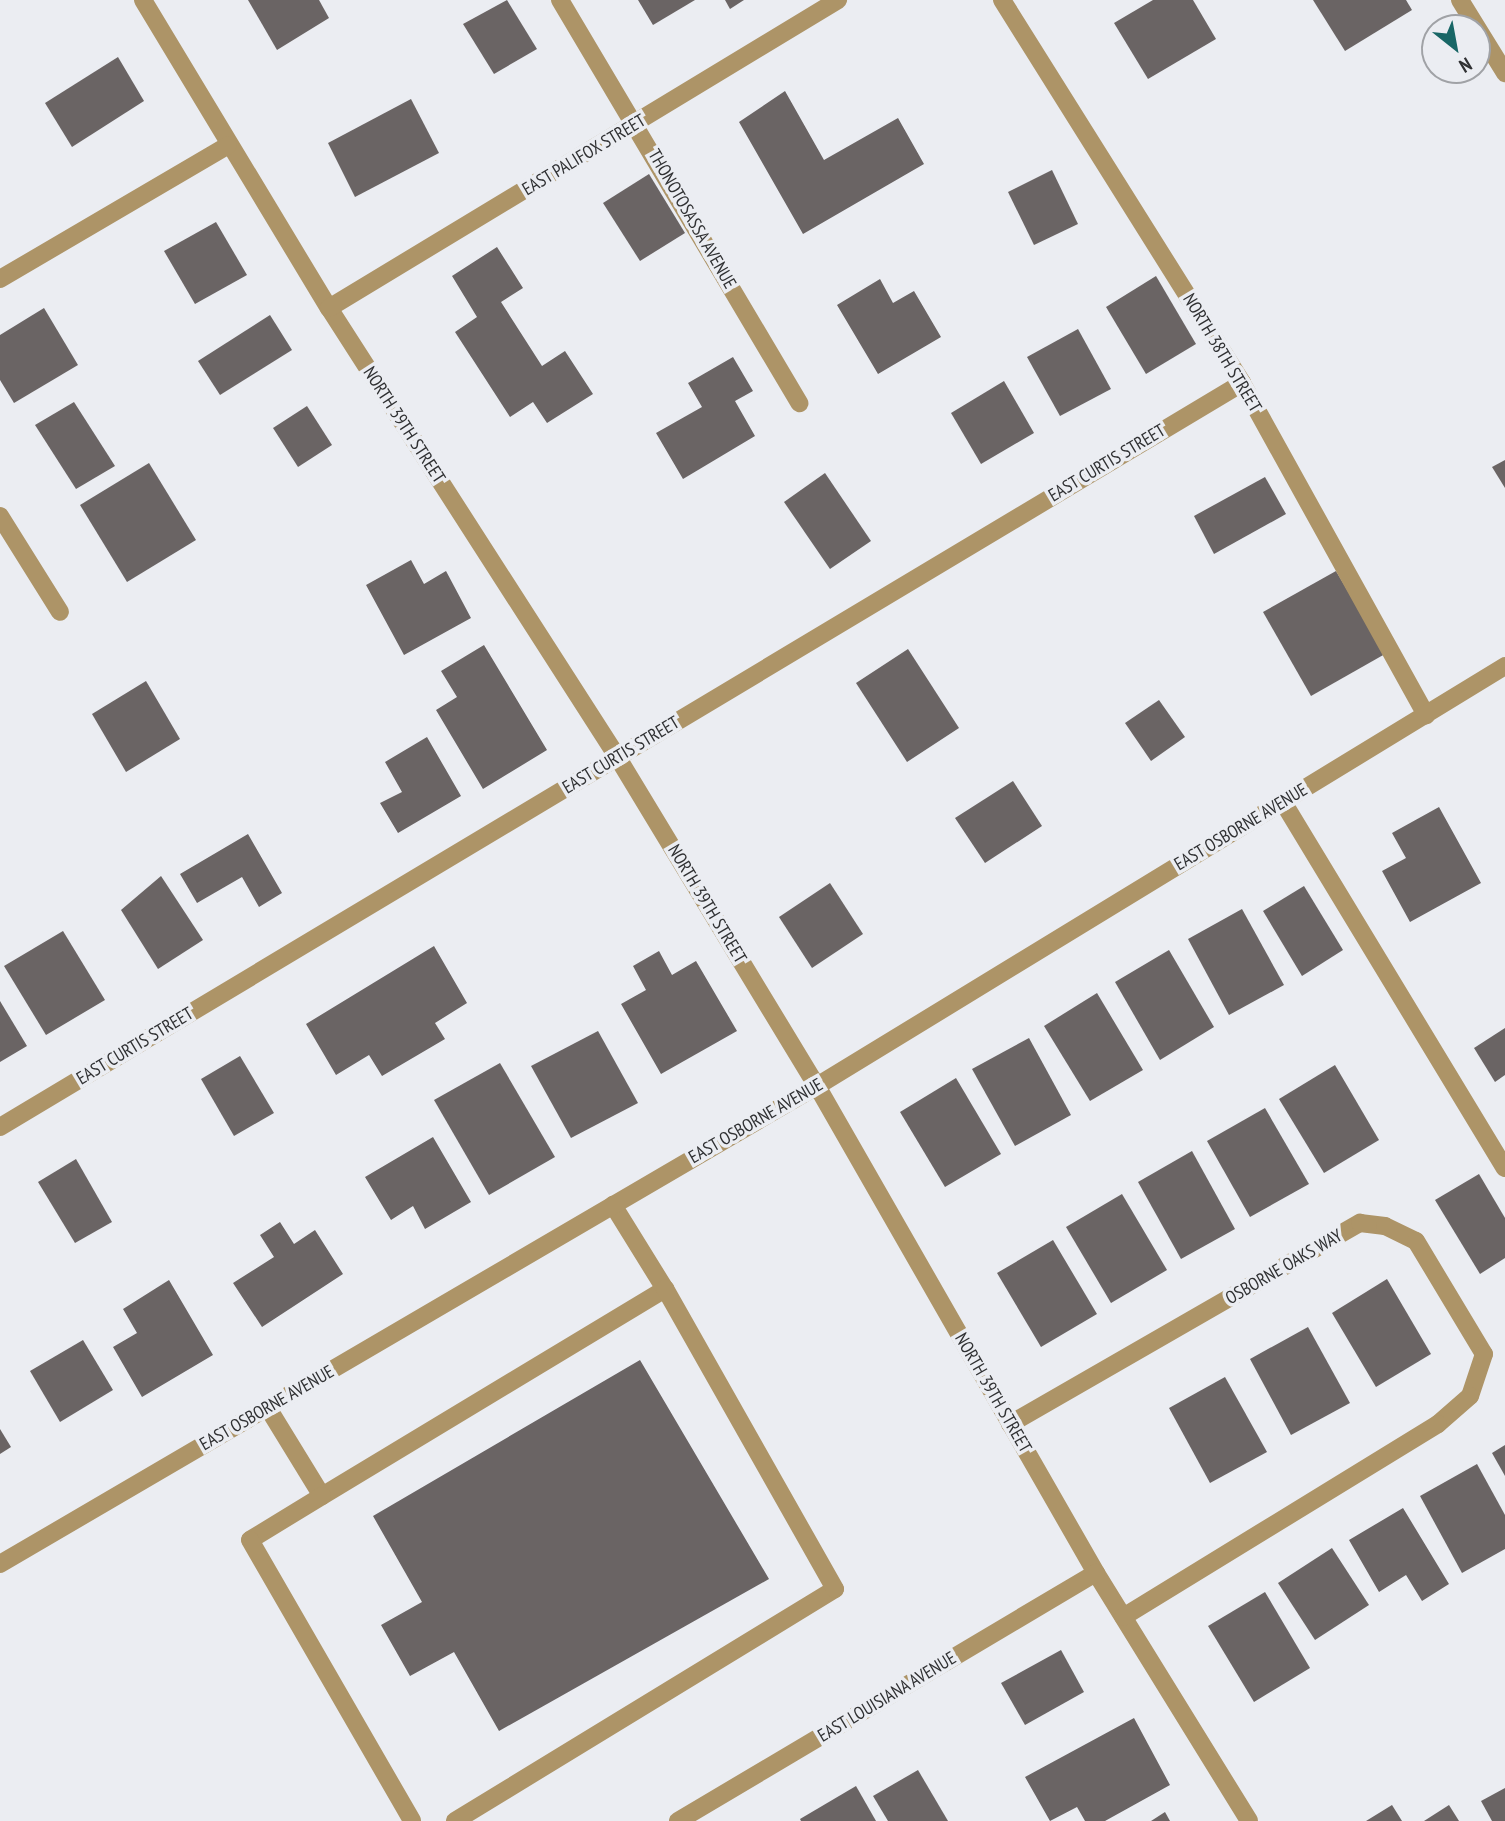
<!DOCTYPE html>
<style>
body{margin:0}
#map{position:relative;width:1505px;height:1821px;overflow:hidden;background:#ebedf2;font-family:"PT Sans Narrow",sans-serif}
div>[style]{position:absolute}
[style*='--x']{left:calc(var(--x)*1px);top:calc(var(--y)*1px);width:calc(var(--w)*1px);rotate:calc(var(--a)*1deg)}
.building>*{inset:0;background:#6a6464}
.minor>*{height:18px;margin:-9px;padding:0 9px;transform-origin:9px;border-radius:9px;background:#ad9467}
span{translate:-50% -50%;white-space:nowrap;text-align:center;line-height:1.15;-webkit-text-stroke:7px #ebedf2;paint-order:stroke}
.street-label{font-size:18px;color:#303133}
.north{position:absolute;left:1421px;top:14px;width:70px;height:70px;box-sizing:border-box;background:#ebedf2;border:2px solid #a0a2a6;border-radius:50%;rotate:149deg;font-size:19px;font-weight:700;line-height:28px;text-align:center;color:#303133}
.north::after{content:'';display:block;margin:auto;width:24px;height:32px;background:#186666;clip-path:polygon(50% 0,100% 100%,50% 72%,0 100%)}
</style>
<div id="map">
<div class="building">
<div style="clip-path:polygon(248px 0,319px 0,329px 18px,277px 50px)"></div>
<div style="clip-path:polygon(507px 0,537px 49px,494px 74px,463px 24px)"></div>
<div style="clip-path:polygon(638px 0,695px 0,653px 25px)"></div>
<div style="clip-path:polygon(725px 0,744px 0,730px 9px)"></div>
<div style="clip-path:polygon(1153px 0,1193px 0,1216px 39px,1148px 79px,1114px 23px)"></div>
<div style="clip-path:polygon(1313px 0,1406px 0,1412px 10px,1345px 51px)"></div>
<div style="clip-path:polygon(118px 57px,144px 101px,72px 147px,45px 103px)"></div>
<div style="clip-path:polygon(785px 91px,824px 160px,898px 118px,924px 164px,803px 234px,739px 122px)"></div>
<div style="clip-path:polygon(411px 99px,439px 153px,355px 197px,328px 143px)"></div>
<div style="clip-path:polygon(1052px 170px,1078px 224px,1034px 245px,1008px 192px)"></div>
<div style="clip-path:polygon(649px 174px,685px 233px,640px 261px,603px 203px)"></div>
<div style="clip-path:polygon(216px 222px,247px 275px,195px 304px,164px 251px)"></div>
<div style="clip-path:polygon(497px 247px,523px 288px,501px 302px,542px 366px,565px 351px,593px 394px,547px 423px,533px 402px,510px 417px,455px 332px,477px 317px,452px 276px)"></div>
<div style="clip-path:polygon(1156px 276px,1196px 344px,1146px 374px,1106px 307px)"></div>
<div style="clip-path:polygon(880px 279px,893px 303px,914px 291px,941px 337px,878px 374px,837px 305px)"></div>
<div style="clip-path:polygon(44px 308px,78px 365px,14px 403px,0 380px,0 335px)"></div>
<div style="clip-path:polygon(270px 315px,292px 350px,220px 395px,198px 361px)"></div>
<div style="clip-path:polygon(1078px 329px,1111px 389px,1060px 416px,1027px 357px)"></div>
<div style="clip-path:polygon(733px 357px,753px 391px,735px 401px,755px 436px,683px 479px,656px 433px,702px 407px,688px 383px)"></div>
<div style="clip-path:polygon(1004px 381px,1034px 433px,981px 464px,951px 413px)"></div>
<div style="clip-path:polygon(74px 402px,115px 466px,76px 489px,35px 425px)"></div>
<div style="clip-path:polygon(307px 406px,332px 445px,298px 467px,273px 428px)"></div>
<div style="clip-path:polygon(1505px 460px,1505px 488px,1492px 467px)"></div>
<div style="clip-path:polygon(149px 463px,196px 540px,127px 582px,80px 505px)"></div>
<div style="clip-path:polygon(825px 473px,871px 541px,830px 569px,784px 502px)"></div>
<div style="clip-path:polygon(1265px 477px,1286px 514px,1214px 554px,1194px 516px)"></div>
<div style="clip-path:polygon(411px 560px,424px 584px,446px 571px,471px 618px,404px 655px,366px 585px)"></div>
<div style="clip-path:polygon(1336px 571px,1385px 654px,1311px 696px,1263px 612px)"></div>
<div style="clip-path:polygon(484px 645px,547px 750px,483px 789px,436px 710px,457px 697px,441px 671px)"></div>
<div style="clip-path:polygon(908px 649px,959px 728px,907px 762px,856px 683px)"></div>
<div style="clip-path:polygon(146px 681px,180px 739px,126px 772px,92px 714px)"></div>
<div style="clip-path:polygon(1159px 700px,1185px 737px,1151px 761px,1125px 723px)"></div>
<div style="clip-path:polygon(427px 737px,461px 796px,398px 833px,380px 803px,402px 792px,385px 762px)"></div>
<div style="clip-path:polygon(1013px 781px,1042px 826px,985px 863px,955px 818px)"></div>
<div style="clip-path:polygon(1439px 807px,1481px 883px,1410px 922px,1382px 871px,1406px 858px,1392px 833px)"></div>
<div style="clip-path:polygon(248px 834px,282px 893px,259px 907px,242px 877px,197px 903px,180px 874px)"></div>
<div style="clip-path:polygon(161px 876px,203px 940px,158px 969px,121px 910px)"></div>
<div style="clip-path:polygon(830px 883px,863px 934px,812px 968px,779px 917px)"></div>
<div style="clip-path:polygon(1304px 886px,1343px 950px,1302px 976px,1263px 911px)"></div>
<div style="clip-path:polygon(1242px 909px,1284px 985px,1229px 1015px,1188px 939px)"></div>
<div style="clip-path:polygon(63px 931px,105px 1000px,46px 1035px,4px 966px)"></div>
<div style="clip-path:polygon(434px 946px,467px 1003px,435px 1023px,445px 1039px,382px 1076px,369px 1055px,336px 1075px,306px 1024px)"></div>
<div style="clip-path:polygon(1169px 950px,1214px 1027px,1160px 1060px,1115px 982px)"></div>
<div style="clip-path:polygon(659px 951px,672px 975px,696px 961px,737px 1031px,661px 1074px,621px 1004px,646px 990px,633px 966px)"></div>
<div style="clip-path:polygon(1097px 993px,1143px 1070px,1090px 1101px,1044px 1026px)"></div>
<div style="clip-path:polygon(0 1001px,27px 1046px,0 1062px)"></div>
<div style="clip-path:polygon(1505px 1028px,1505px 1075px,1495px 1082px,1474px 1048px)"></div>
<div style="clip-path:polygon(598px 1031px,638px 1103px,571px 1138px,531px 1066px)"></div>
<div style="clip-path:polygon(1029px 1038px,1071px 1115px,1015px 1146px,972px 1069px)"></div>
<div style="clip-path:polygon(240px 1056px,274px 1113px,234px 1136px,201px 1079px)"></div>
<div style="clip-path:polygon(500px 1063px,555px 1157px,489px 1195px,434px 1100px)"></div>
<div style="clip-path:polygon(1335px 1065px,1379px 1140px,1324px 1173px,1279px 1099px)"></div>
<div style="clip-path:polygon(956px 1078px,1001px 1154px,945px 1187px,900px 1112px)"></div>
<div style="clip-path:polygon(1265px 1108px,1309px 1184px,1250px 1217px,1207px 1141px)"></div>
<div style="clip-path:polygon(433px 1137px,471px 1202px,425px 1229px,413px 1206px,391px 1220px,365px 1177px)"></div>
<div style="clip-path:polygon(1192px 1151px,1235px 1229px,1181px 1259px,1138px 1182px)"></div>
<div style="clip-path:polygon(76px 1159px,112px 1222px,75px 1243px,38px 1182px)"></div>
<div style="clip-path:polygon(1479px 1174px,1505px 1218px,1505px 1258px,1480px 1274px,1435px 1200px)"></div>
<div style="clip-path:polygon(1122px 1194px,1167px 1270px,1111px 1303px,1066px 1227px)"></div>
<div style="clip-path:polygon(280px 1222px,294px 1244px,315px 1230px,343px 1274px,262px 1327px,233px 1283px,274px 1257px,260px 1235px)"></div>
<div style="clip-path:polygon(1053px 1240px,1097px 1314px,1041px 1347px,997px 1273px)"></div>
<div style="clip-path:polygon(1387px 1279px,1431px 1354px,1376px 1387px,1332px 1313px)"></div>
<div style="clip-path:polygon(169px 1280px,213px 1355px,142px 1397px,113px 1347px,137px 1333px,123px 1309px)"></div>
<div style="clip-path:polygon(1308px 1327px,1350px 1403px,1291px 1435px,1250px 1359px)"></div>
<div style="clip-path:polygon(83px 1340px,113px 1390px,60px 1422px,30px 1371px)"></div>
<div style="clip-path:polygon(640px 1360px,769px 1579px,499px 1731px,454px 1652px,410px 1676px,381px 1625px,422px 1602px,373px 1516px)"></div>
<div style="clip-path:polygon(1225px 1377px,1267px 1452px,1210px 1483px,1169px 1408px)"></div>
<div style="clip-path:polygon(0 1429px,11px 1447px,0 1454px)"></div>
<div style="clip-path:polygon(1505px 1445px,1505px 1476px,1492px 1453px)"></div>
<div style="clip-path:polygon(1477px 1464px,1505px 1515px,1505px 1549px,1462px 1573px,1420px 1496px)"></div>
<div style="clip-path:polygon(1403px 1508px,1449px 1584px,1422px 1601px,1406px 1575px,1379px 1592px,1349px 1540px)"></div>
<div style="clip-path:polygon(1332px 1548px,1369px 1605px,1315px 1640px,1278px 1583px)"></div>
<div style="clip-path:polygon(1265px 1592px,1310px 1668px,1254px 1702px,1208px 1626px)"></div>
<div style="clip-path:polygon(1061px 1650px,1084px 1692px,1025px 1725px,1001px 1683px)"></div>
<div style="clip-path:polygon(1134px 1718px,1170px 1785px,1105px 1821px,1085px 1821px,1077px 1807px,1050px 1821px,1025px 1777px)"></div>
<div style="clip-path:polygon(918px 1770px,948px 1821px,888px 1821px,873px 1796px)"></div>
<div style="clip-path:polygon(856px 1786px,876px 1821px,801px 1821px,800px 1819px)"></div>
<div style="clip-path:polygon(1505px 1788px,1505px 1821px,1492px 1821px,1481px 1801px)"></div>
<div style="clip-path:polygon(1392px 1805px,1402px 1821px,1366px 1821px)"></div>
<div style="clip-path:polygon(1449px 1805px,1459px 1821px,1424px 1821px)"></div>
<div style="clip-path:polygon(1165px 1812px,1170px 1821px,1151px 1821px)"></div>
</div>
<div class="minor">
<div style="--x:143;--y:0;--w:360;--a:58.9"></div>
<div style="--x:329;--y:308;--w:535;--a:57.29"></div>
<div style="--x:618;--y:758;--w:384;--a:58.8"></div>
<div style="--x:817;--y:1086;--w:561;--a:60.19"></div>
<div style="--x:1096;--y:1573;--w:291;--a:58.3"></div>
<div style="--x:560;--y:0;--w:469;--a:59.3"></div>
<div style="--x:1002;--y:0;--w:452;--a:57.9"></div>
<div style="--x:1242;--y:383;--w:380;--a:61"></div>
<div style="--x:1460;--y:0;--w:86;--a:58.3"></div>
<div style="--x:0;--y:279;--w:264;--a:-30.4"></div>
<div style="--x:329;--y:308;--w:595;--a:-31.18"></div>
<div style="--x:0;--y:516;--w:113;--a:58"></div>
<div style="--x:1283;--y:802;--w:428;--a:58.8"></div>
<div style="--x:0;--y:1127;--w:1448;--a:-30.92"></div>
<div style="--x:268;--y:1408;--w:103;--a:58.5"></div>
<div style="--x:322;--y:1496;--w:401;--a:-31.1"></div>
<div style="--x:665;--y:1289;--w:99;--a:-121.8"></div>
<div style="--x:1010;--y:1424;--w:404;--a:-29.9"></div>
<div style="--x:1360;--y:1223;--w:25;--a:7"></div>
<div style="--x:1385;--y:1226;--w:34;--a:26"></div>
<div style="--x:1416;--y:1241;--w:132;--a:59"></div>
<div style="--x:1484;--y:1354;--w:44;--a:108.4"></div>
<div style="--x:1470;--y:1396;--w:43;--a:138.8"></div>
<div style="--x:1438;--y:1424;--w:369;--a:148.5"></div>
<div style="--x:322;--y:1496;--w:84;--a:148.6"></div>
<div style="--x:250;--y:1540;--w:324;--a:60"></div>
<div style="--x:0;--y:1564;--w:947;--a:-30.33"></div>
<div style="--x:817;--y:1086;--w:806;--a:-31.4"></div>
<div style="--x:455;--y:1821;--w:445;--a:-31.4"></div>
<div style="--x:835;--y:1589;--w:345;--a:-119.5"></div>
<div style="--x:678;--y:1821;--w:486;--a:-30.7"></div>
</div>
<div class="street-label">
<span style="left:584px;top:155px;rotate:-31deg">EAST PALIFOX STREET</span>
<span style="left:692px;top:219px;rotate:60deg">THONOTOSASSA AVENUE</span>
<span style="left:1222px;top:353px;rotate:59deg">NORTH 38TH STREET</span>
<span style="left:404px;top:425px;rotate:57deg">NORTH 39TH STREET</span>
<span style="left:1107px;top:463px;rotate:-31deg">EAST CURTIS STREET</span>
<span style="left:621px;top:755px;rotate:-31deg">EAST CURTIS STREET</span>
<span style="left:1241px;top:827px;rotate:-31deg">EAST OSBORNE AVENUE</span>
<span style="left:707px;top:904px;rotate:59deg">NORTH 39TH STREET</span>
<span style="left:135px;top:1046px;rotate:-31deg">EAST CURTIS STREET</span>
<span style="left:756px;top:1121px;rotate:-30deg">EAST OSBORNE AVENUE</span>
<span style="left:1284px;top:1267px;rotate:-30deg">OSBORNE OAKS WAY</span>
<span style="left:993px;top:1393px;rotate:60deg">NORTH 39TH STREET</span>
<span style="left:267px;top:1408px;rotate:-30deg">EAST OSBORNE AVENUE</span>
<span style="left:887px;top:1697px;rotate:-31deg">EAST LOUISIANA AVENUE</span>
</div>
<div class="north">N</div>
</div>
